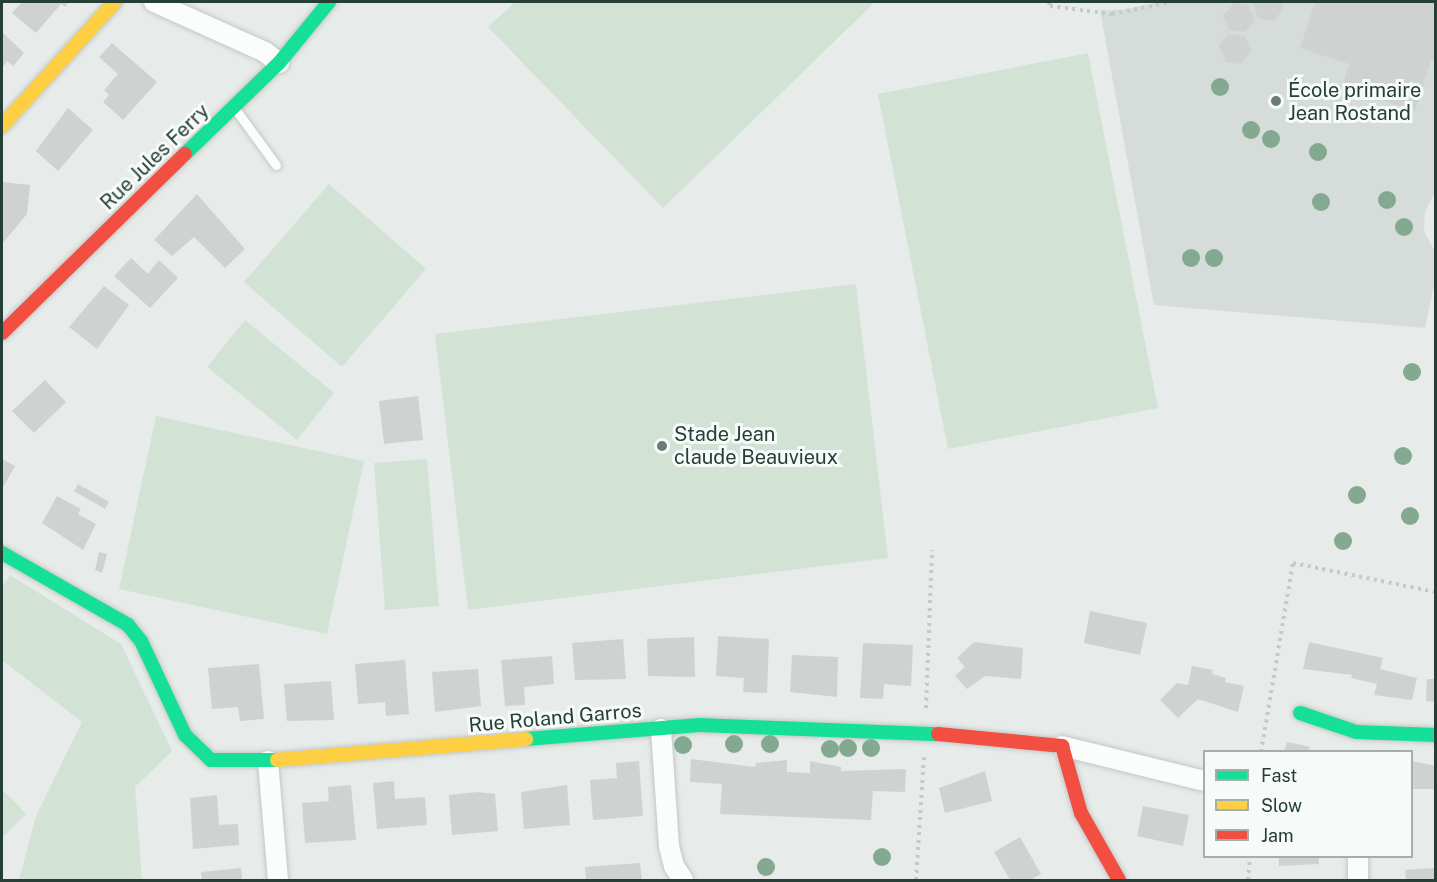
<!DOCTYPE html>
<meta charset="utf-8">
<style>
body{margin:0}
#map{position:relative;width:1437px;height:882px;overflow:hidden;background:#e7ebe9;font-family:"Public Sans",sans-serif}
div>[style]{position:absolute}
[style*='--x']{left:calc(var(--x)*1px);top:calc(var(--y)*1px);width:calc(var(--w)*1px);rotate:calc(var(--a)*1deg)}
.built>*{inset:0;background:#d6dcd9}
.green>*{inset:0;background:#d2e3d6}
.building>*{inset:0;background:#ced3d1}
.path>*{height:4px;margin-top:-2px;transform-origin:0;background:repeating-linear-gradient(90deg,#c2cbc7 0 3px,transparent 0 7.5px)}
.roads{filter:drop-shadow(0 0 2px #c4c8c6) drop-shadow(0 0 2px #c4c8c6)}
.lane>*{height:9px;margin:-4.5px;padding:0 4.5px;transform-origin:4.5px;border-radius:4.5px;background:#fbfcfc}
.street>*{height:20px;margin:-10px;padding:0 10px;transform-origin:10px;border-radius:10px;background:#fbfcfc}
.fast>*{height:14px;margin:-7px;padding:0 7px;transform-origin:7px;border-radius:7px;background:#16e098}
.slow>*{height:14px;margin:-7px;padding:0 7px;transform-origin:7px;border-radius:7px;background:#ffcf43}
.jam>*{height:14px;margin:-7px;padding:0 7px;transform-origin:7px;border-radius:7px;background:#f24e42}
.trees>*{width:18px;height:18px;margin:-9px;border-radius:50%;background:#83a990}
.dots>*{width:16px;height:16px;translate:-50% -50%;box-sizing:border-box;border:3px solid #f6faf8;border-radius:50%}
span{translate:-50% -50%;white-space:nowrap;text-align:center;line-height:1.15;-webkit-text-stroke:6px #f6faf8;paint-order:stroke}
.poi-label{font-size:20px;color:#253e36}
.left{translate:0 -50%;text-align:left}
.street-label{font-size:20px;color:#253e36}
.frame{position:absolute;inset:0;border:3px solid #253e36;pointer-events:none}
.legend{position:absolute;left:1203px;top:750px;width:210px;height:108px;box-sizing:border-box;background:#f6faf8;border:2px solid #a2afaa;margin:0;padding:8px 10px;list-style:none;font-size:18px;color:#253e36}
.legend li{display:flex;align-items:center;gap:12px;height:30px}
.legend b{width:30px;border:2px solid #a2afaa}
</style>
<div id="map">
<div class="built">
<div style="clip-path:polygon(1159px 2px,1435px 2px,1435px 192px,1425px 212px,1424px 231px,1435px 252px,1436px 276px,1425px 328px,1154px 305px,1100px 10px,1122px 10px)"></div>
</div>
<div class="green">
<div style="clip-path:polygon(515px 2px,875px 2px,663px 208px,488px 27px)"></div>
<div style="clip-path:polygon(1088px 53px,1158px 408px,948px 449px,878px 94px)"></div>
<div style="clip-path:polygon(329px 184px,426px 269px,342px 367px,244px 282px)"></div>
<div style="clip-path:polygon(856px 284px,888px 558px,468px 610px,435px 334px)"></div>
<div style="clip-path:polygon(245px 320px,334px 393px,297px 440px,207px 367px)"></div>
<div style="clip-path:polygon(156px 416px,364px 461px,327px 634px,119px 589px)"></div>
<div style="clip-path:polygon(427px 459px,439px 606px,385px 610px,374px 463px)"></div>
<div style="clip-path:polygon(10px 575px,121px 644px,172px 751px,135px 787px,142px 880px,19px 880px,36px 816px,82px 722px,2px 660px,2px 587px)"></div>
<div style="clip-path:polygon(2px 789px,26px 814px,2px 838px)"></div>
</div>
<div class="building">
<div style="clip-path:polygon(22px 2px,69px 2px,65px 7px,61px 4px,36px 33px,12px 13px)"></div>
<div style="clip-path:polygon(1253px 2px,1281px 2px,1284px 8px,1274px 21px,1258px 18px)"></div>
<div style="clip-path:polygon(1315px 2px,1436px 2px,1436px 61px,1431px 60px,1415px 111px,1342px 87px,1349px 64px,1300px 48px)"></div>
<div style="clip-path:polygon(1234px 3px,1248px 5px,1255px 21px,1245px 32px,1229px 30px,1223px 16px)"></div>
<div style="clip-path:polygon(2px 32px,24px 53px,13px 66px,7px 61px,2px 68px)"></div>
<div style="clip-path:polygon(1228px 34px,1245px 36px,1251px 51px,1241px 64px,1226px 62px,1219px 46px)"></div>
<div style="clip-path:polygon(112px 43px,157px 82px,123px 120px,103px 102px,109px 95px,104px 90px,118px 74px,99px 57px)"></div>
<div style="clip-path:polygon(68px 108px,93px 130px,58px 171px,36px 151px)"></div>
<div style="clip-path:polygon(2px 182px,30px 185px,27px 214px,2px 244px)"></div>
<div style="clip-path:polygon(197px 194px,245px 249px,225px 268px,194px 237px,172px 256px,154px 240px)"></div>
<div style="clip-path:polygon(131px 258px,148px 274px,159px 260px,178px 278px,150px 308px,114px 276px)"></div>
<div style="clip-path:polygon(104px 286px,129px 305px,97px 349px,69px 327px)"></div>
<div style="clip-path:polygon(45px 380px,66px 402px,34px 433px,12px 411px)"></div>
<div style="clip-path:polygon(418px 396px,423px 440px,384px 444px,379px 401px)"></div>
<div style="clip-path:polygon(2px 459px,15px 466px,2px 489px)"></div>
<div style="clip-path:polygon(78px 484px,109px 502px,105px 509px,74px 491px)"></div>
<div style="clip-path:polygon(57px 496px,81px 509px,78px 514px,96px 524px,83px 550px,42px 523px)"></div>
<div style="clip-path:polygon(99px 552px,107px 554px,102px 573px,95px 570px)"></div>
<div style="clip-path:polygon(1090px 611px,1147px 623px,1140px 655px,1084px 643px)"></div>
<div style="clip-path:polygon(718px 636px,769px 639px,767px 693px,743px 692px,744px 678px,716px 676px)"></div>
<div style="clip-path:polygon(694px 637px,695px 677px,648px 676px,647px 639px)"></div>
<div style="clip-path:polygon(623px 639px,626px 679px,575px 680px,572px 643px)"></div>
<div style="clip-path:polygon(974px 642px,1023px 648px,1021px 679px,985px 676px,967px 689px,955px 676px,965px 667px,957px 658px)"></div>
<div style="clip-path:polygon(1309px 642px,1383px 658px,1380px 669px,1417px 678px,1412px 700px,1374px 695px,1377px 684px,1351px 678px,1352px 675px,1303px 669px)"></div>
<div style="clip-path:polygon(863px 643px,913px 645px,911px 686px,884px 684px,883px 699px,860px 698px)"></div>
<div style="clip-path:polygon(792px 655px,838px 657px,837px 697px,790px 692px)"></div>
<div style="clip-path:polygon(552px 656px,554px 684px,524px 687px,525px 705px,505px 706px,501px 660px)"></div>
<div style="clip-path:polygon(405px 660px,409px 714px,386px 716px,385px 702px,358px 704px,355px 664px)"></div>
<div style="clip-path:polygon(259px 664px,264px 719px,240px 721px,238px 707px,212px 709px,208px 668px)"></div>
<div style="clip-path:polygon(1192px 666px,1213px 670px,1212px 674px,1226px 678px,1225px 682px,1244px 686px,1238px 712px,1198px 699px,1178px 718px,1160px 700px,1177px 683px,1188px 685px)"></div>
<div style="clip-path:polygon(478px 669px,481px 706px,435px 712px,432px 672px)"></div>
<div style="clip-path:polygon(1427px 679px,1436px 679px,1436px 702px,1426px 701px)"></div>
<div style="clip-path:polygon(331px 681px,334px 720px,287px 721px,284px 684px)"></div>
<div style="clip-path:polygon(1287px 742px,1310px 747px,1308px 752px,1284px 752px)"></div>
<div style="clip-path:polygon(691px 759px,755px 767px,756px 763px,787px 760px,787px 772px,810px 773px,810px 761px,841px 767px,841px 771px,906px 769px,905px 792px,873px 791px,871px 820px,720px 814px,722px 784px,690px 782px)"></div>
<div style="clip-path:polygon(639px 761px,643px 816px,593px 820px,590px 780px,617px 778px,616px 763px)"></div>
<div style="clip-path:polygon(1412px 761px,1436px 766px,1436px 789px,1412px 789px)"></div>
<div style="clip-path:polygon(985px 771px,992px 801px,945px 813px,939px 788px)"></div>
<div style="clip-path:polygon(394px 781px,395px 799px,425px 797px,427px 825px,377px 829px,373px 783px)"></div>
<div style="clip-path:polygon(351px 785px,356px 840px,305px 843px,302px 803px,329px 801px,328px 787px)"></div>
<div style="clip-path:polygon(567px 785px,570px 825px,524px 829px,521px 792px)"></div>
<div style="clip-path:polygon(478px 792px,495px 794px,498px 831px,452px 835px,449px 795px)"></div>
<div style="clip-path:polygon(217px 795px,219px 825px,238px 824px,239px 845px,193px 849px,190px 798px)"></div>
<div style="clip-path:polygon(1143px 806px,1189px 815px,1183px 846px,1137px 836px)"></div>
<div style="clip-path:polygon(1020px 837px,1041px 874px,1030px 880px,1010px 880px,994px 852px)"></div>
<div style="clip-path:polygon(1279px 856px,1319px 856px,1319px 864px,1279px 866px)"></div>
<div style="clip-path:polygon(640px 863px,642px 880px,586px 880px,585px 867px)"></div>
<div style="clip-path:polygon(241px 868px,242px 880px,202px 880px,201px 872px)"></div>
<div style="clip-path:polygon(1434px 868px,1434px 880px,1406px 880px,1405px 870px)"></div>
</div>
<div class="path">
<div style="--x:1049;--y:2;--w:4;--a:76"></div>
<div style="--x:1050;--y:6;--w:63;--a:7.4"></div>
<div style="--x:1112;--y:14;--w:60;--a:-11.5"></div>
<div style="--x:926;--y:708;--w:158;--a:-87.8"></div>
<div style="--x:1261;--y:752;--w:192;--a:-80.4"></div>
<div style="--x:1293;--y:563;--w:146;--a:11.5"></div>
<div style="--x:916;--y:880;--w:123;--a:-86.3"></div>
<div style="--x:1248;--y:880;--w:24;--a:-85"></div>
</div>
<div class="roads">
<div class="lane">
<div style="--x:236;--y:110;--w:68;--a:54"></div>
</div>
<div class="street">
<div style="--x:154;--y:2;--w:122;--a:24.2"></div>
<div style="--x:265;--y:52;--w:18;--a:38"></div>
<div style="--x:661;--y:729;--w:117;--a:86.1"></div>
<div style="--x:669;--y:846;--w:21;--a:76"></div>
<div style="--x:674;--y:866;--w:17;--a:57"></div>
<div style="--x:1062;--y:746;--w:146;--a:13.8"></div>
<div style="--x:268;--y:761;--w:119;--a:85.2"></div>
<div style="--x:1358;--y:856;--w:24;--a:90"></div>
</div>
<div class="fast">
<div style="--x:185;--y:154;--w:131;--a:-44.1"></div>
<div style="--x:279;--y:63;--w:79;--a:-50.7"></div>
<div style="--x:2;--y:553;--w:145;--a:29.7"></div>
<div style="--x:128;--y:625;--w:21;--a:51"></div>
<div style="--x:141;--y:641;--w:104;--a:64.9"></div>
<div style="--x:185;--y:735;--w:36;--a:44"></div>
<div style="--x:211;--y:760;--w:66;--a:0"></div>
<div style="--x:1300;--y:713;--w:59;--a:18.7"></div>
<div style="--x:1356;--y:732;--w:80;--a:2.1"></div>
<div style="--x:526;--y:739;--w:174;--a:-4.6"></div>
<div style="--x:699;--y:725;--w:239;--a:2.2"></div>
</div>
<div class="slow">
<div style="--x:2;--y:126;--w:168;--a:-47.7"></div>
<div style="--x:277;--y:760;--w:250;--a:-4.8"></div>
</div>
<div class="jam">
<div style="--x:2;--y:333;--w:256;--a:-44.4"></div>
<div style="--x:938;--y:734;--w:125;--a:5.5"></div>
<div style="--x:1062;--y:746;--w:70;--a:74.2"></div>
<div style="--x:1081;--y:813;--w:77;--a:60.4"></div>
</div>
</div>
<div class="trees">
<div style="left:1220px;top:87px"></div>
<div style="left:1251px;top:130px"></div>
<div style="left:1271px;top:139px"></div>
<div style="left:1318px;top:152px"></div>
<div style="left:1387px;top:200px"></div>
<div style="left:1321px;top:202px"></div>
<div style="left:1404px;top:227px"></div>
<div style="left:1191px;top:258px"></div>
<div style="left:1214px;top:258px"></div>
<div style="left:1412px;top:372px"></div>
<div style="left:1403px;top:456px"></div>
<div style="left:1357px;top:495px"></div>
<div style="left:1410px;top:516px"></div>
<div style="left:1343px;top:541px"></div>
<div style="left:734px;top:744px"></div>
<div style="left:770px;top:744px"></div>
<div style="left:683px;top:745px"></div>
<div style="left:848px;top:748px"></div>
<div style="left:871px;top:748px"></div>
<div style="left:830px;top:749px"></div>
<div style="left:882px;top:857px"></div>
<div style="left:766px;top:867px"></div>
</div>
<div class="dots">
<div style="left:1276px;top:101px;background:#697b75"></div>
<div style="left:662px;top:446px;background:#697b75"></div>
</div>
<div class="poi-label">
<span class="left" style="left:1288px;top:102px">École primaire<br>Jean Rostand</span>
<span class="left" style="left:674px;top:446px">Stade Jean<br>claude Beauvieux</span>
</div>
<div class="street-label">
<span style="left:155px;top:157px;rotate:-44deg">Rue Jules Ferry</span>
<span style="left:555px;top:718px;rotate:-5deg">Rue Roland Garros</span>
</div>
<div class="frame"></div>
<ul class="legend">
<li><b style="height:8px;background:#16e098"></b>Fast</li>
<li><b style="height:8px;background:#ffcf43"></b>Slow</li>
<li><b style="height:8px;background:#f24e42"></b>Jam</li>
</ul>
</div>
